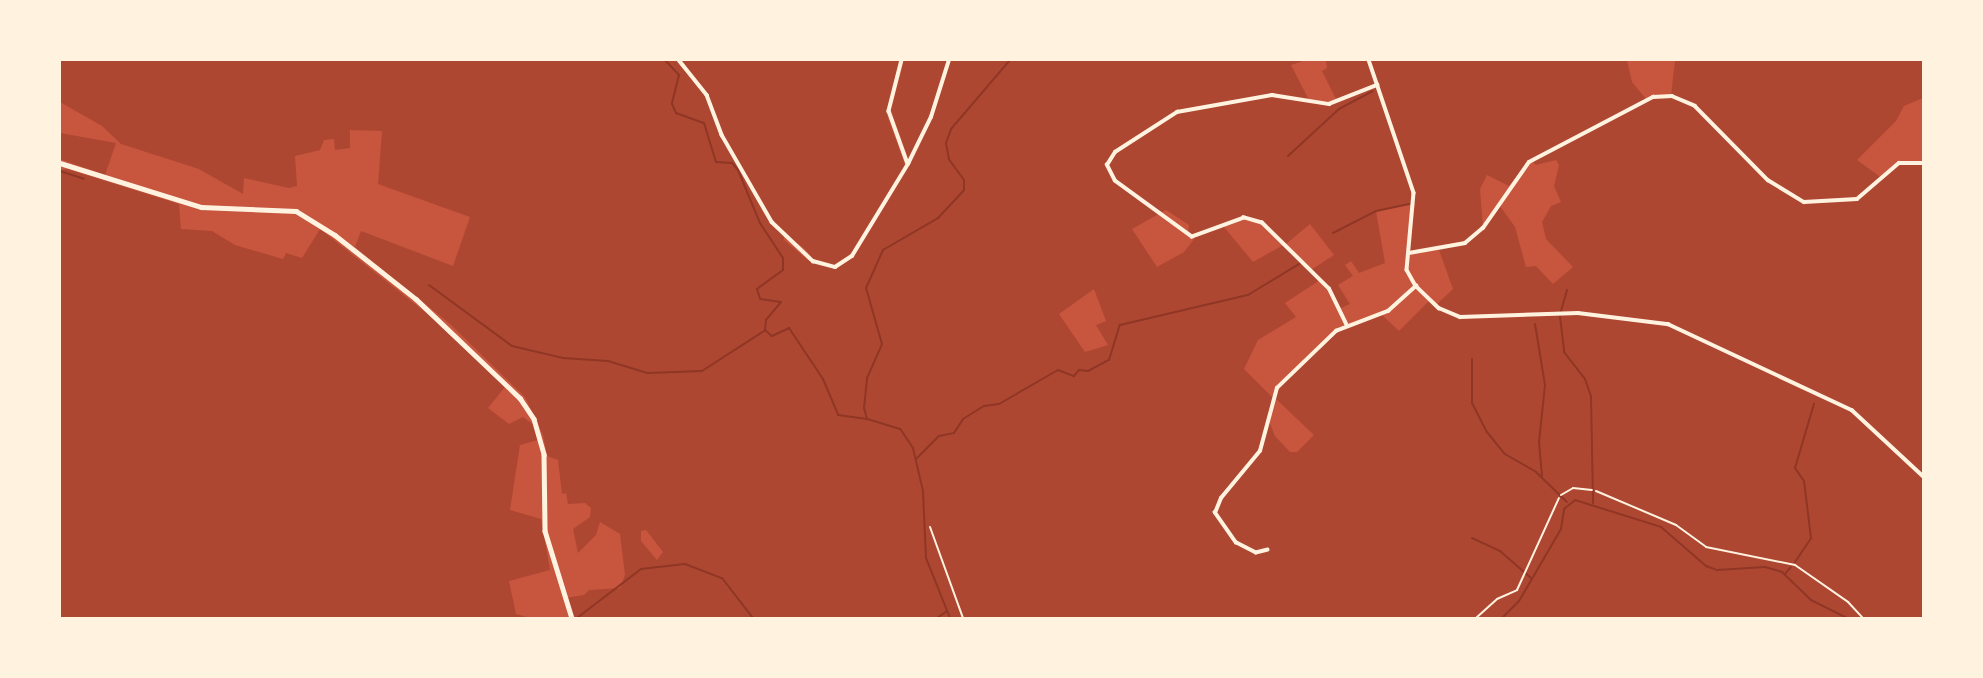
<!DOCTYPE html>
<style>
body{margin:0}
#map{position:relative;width:1983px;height:678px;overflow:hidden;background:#c8553d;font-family:Rubik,sans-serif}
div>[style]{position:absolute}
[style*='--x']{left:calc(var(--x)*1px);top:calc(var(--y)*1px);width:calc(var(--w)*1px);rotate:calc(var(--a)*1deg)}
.green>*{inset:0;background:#ae4732}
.stream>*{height:2px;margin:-1px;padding:0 1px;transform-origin:1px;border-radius:1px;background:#8f3625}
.path>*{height:2px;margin:-1px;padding:0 1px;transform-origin:1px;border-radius:1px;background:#fff3e0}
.minor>*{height:3.5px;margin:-1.75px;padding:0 1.75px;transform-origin:1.75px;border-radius:1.75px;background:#fff3e0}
.tertiary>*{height:4.5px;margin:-2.25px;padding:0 2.25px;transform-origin:2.25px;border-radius:2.25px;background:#fff3e0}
span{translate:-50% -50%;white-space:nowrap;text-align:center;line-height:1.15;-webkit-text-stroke:7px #fff3e0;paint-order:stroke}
.frame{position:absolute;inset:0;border:61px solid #fff3e0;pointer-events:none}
</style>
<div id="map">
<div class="green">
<div style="clip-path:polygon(evenodd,60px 60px,676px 60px,683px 69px,686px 66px,682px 60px,899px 60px,887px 115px,905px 165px,851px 255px,910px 164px,891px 110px,904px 60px,1306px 60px,1291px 65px,1309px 100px,1326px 104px,1337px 101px,1322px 71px,1327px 68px,1326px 60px,1627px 60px,1632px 82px,1646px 99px,1671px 96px,1675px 60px,1923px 60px,1923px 98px,1904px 106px,1896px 121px,1857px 160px,1883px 179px,1904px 161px,1923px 163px,1923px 618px,575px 618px,565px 598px,584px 595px,589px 590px,620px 588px,625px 575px,620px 534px,600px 522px,596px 535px,578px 553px,573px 529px,590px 517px,591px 508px,585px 503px,568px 504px,566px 493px,562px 494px,558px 460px,547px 456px,543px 435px,525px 397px,450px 324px,355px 247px,361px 231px,453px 266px,470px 217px,378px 184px,382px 131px,350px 130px,350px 148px,335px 150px,334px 139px,324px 140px,320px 150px,295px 156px,297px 186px,289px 188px,244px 178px,243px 194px,199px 169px,121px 144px,102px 126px,60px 102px,60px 60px,1531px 160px,1536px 165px,1556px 160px,1559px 165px,1554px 186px,1561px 202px,1551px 206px,1542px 222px,1546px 239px,1573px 267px,1553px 284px,1536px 266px,1526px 267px,1515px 227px,1500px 206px,1483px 227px,1480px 189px,1487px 175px,1509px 186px,1531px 160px,60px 60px,1415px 203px,1408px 253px,1439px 250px,1453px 289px,1436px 305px,1430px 300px,1399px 331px,1381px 314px,1339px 329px,1282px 381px,1272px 397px,1244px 369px,1258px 340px,1296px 317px,1285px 303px,1320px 280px,1341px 308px,1350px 304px,1338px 285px,1353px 276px,1345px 265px,1351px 261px,1359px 273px,1385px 263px,1376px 211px,1415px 203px,60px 60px,1166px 210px,1189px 225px,1188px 234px,1195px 238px,1184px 252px,1157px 267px,1132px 229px,1166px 210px,60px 60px,1249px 218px,1269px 228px,1285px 244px,1253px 262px,1224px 227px,1249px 218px,60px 60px,1310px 224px,1334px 255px,1311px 270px,1286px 244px,1310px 224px,60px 60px,784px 233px,805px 249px,813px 259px,809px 261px,784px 240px,784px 233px,60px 60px,1094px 289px,1106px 321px,1096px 325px,1108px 345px,1085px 352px,1059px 314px,1094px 289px,60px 60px,1275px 398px,1314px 435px,1297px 452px,1290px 452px,1275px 436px,1269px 421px,1275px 398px,60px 60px,646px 530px,663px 552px,657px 560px,641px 541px,641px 531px,646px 530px)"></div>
<div style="clip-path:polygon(60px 133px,116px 143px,105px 175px,60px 159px)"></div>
<div style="clip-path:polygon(68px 169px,179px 204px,181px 229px,212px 231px,235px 245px,283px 259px,286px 253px,302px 258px,320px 229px,439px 323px,505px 387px,488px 408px,509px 424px,523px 417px,534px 425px,538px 440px,520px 445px,510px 510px,541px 519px,550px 570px,509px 581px,516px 614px,530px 618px,60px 618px,60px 170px)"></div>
</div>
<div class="stream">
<div style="--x:665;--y:60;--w:21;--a:47"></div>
<div style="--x:679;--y:75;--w:30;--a:104"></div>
<div style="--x:672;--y:104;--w:10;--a:66"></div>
<div style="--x:676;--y:113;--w:30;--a:20"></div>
<div style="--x:704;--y:123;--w:41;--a:72.9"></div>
<div style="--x:716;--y:162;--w:16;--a:4"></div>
<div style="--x:732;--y:163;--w:9;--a:49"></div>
<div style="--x:738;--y:170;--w:57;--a:67.5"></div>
<div style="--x:760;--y:223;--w:42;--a:56.7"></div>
<div style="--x:783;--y:258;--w:12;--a:90"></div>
<div style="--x:783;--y:270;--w:32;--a:144"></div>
<div style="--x:757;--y:289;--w:10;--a:73"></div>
<div style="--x:760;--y:299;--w:21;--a:8"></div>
<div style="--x:781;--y:302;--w:23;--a:130"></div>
<div style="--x:766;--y:320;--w:10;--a:96"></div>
<div style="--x:765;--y:330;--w:9;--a:41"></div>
<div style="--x:772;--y:336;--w:19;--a:-25"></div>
<div style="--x:789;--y:328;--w:61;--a:56.3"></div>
<div style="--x:823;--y:379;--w:39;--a:67"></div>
<div style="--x:838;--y:415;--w:29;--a:8"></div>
<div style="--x:1288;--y:156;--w:69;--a:-42.7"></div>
<div style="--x:1339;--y:109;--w:38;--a:-28"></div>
<div style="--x:60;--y:171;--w:25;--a:18"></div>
<div style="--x:1333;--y:233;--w:48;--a:-27.1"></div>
<div style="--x:1376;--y:211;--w:35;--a:-12"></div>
<div style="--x:429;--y:285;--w:103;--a:36.3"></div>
<div style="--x:512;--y:346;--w:52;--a:13.2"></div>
<div style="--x:563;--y:358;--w:45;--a:3.8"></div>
<div style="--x:608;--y:361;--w:41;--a:17.1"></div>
<div style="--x:647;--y:373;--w:55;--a:-2.1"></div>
<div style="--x:702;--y:371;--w:74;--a:-32.8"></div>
<div style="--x:1561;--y:311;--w:22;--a:-74"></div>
<div style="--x:1560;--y:317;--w:35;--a:83"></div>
<div style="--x:1564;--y:352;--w:34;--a:52"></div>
<div style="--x:1585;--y:379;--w:18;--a:71"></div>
<div style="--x:1591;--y:396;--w:107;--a:88.9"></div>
<div style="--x:1535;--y:324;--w:62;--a:80.7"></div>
<div style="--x:1545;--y:385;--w:57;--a:96"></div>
<div style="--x:1539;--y:442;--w:34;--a:85"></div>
<div style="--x:1472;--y:359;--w:44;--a:90"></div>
<div style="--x:1472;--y:403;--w:33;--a:63"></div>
<div style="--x:1487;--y:432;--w:28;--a:51"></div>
<div style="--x:1505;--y:454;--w:36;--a:30"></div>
<div style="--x:1536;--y:472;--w:43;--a:44.1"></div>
<div style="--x:917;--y:458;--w:31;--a:-45"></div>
<div style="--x:939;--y:436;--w:15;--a:-11"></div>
<div style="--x:954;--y:433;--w:17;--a:-57"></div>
<div style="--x:963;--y:419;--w:25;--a:-32"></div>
<div style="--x:984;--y:406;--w:15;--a:-8"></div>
<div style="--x:999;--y:404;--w:68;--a:-30"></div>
<div style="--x:1058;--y:370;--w:17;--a:21"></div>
<div style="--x:1074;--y:376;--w:8;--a:-50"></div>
<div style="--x:1079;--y:370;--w:9;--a:6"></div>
<div style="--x:1088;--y:371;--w:24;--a:-28"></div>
<div style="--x:1109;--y:360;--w:37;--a:-73"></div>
<div style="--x:1120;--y:325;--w:131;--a:-13.2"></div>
<div style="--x:1248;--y:295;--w:60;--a:-31.3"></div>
<div style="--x:1472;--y:538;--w:31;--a:25"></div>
<div style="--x:1500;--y:551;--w:41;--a:41.1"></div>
<div style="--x:1795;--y:562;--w:29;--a:-56"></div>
<div style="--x:1811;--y:538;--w:57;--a:-97"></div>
<div style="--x:1804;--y:481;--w:16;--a:-125"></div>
<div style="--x:1795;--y:468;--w:67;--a:-73.5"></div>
<div style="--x:1785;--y:574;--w:9;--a:-49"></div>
<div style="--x:577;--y:618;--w:81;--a:-37.4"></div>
<div style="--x:641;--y:569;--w:44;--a:-6.5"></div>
<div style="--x:685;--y:564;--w:40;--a:21"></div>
<div style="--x:722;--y:578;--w:51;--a:52.2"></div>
<div style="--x:937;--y:618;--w:12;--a:-35"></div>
<div style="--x:950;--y:618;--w:65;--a:-111.8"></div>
<div style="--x:926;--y:558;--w:67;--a:-92.6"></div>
<div style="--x:923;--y:491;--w:44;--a:-103.1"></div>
<div style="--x:913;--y:448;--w:23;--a:-124"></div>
<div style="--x:900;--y:429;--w:34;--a:-163"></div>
<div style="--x:867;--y:419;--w:11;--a:-105"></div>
<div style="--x:864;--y:408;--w:30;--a:-84"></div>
<div style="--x:867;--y:378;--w:37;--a:-66"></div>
<div style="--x:882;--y:344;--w:58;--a:-105.9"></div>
<div style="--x:866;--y:288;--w:42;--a:-65.9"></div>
<div style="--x:883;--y:250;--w:64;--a:-30.2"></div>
<div style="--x:938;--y:218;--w:38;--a:-47"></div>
<div style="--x:964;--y:190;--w:10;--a:-90"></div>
<div style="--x:964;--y:180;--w:26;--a:-126"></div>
<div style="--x:949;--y:159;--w:16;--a:-101"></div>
<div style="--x:946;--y:143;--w:15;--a:-70"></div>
<div style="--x:951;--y:129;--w:91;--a:-49.5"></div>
<div style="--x:1502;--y:618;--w:24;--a:-45"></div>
<div style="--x:1519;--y:601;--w:83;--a:-59.7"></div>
<div style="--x:1561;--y:529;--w:20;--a:-81"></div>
<div style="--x:1564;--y:509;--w:14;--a:-39"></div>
<div style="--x:1575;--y:500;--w:90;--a:17.4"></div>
<div style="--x:1661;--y:527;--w:60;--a:40.9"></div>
<div style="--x:1706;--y:566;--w:12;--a:20"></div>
<div style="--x:1717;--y:570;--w:48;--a:-3.6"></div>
<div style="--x:1765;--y:567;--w:18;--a:16"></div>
<div style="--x:1782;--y:572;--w:40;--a:44"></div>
<div style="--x:1811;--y:600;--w:40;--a:26.6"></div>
</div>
<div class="path">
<div style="--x:1596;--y:491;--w:87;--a:23"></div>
<div style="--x:1676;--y:525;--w:37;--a:36"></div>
<div style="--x:1706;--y:547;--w:91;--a:11.4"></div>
<div style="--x:1795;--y:565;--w:65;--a:34.9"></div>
<div style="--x:1848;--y:602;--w:22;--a:47"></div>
<div style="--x:1561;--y:495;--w:14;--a:-30"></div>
<div style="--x:1573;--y:488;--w:19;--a:6"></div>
<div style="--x:930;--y:527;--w:97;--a:70.1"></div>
<div style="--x:1476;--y:618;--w:28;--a:-42"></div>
<div style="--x:1497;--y:599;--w:22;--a:-24"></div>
<div style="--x:1517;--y:590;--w:101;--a:-65.5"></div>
</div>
<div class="minor">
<div style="--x:679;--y:60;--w:45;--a:51.3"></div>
<div style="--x:707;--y:95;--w:43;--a:69.4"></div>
<div style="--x:722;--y:135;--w:100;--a:60.1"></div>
<div style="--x:772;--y:222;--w:57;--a:43.6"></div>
<div style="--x:813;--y:261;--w:23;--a:15"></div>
<div style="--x:835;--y:267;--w:20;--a:-33"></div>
<div style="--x:852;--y:256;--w:108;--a:-58.7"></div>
<div style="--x:908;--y:164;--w:52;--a:-63.9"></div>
<div style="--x:931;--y:117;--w:60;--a:-72.5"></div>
<div style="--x:902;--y:60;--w:53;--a:104.3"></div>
<div style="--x:889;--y:111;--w:56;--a:70.3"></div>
<div style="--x:1369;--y:60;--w:140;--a:71.3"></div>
<div style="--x:1414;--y:193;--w:77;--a:95.2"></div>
<div style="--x:1407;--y:270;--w:18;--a:61"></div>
<div style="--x:1416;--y:286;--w:32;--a:44"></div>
<div style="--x:1439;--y:308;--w:23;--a:23"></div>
<div style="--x:1460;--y:317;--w:118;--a:-1.9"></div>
<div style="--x:1578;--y:313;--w:91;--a:7"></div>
<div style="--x:1668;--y:324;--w:203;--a:25.1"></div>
<div style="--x:1852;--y:410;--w:98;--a:42.9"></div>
<div style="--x:1409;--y:253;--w:57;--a:-10.1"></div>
<div style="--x:1465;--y:243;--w:23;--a:-40"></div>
<div style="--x:1483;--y:228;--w:80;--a:-55.1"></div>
<div style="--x:1529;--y:162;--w:140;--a:-27.7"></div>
<div style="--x:1653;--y:97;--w:19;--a:-3"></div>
<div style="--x:1672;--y:96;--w:25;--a:23"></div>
<div style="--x:1695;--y:106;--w:104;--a:45.4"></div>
<div style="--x:1768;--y:180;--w:42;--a:31.4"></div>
<div style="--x:1804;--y:202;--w:53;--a:-3.2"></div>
<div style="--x:1857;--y:199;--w:55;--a:-40.6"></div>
<div style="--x:1899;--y:163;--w:25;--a:0"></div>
<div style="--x:1347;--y:326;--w:41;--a:-115.9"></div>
<div style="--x:1329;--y:289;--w:94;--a:-135.4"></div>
<div style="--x:1262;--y:223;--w:19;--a:-164"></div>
<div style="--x:1244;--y:218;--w:55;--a:159.9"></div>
<div style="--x:1192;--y:237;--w:95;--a:-144"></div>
<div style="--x:1115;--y:181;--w:18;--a:-117"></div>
<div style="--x:1107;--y:165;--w:15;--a:-58"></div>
<div style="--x:1115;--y:152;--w:74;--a:-32.8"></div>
<div style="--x:1177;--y:112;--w:97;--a:-10.1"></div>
<div style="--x:1272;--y:95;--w:58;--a:9"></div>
<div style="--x:1329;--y:104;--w:52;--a:-21.6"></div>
<div style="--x:1268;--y:550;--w:12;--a:166"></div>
<div style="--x:1256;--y:553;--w:22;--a:-153"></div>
<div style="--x:1236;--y:543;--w:37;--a:-125"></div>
<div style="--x:1215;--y:513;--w:16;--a:-68"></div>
<div style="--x:1221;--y:498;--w:61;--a:-50.3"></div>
<div style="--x:1260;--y:451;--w:65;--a:-74.9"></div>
<div style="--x:1277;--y:388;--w:82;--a:-44"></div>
<div style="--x:1336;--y:331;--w:56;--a:-21"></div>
<div style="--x:1388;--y:311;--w:38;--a:-42"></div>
</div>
<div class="tertiary">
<div style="--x:60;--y:163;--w:148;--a:17.3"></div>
<div style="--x:201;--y:207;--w:95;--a:2.4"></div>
<div style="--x:296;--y:211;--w:46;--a:31.6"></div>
<div style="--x:335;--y:235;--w:103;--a:38.3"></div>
<div style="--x:416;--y:299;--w:144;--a:43.6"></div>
<div style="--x:520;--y:398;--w:25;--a:56"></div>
<div style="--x:534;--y:419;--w:37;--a:74"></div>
<div style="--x:544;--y:455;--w:76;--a:89.2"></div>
<div style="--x:545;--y:531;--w:91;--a:72.8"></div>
</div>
<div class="frame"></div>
</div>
